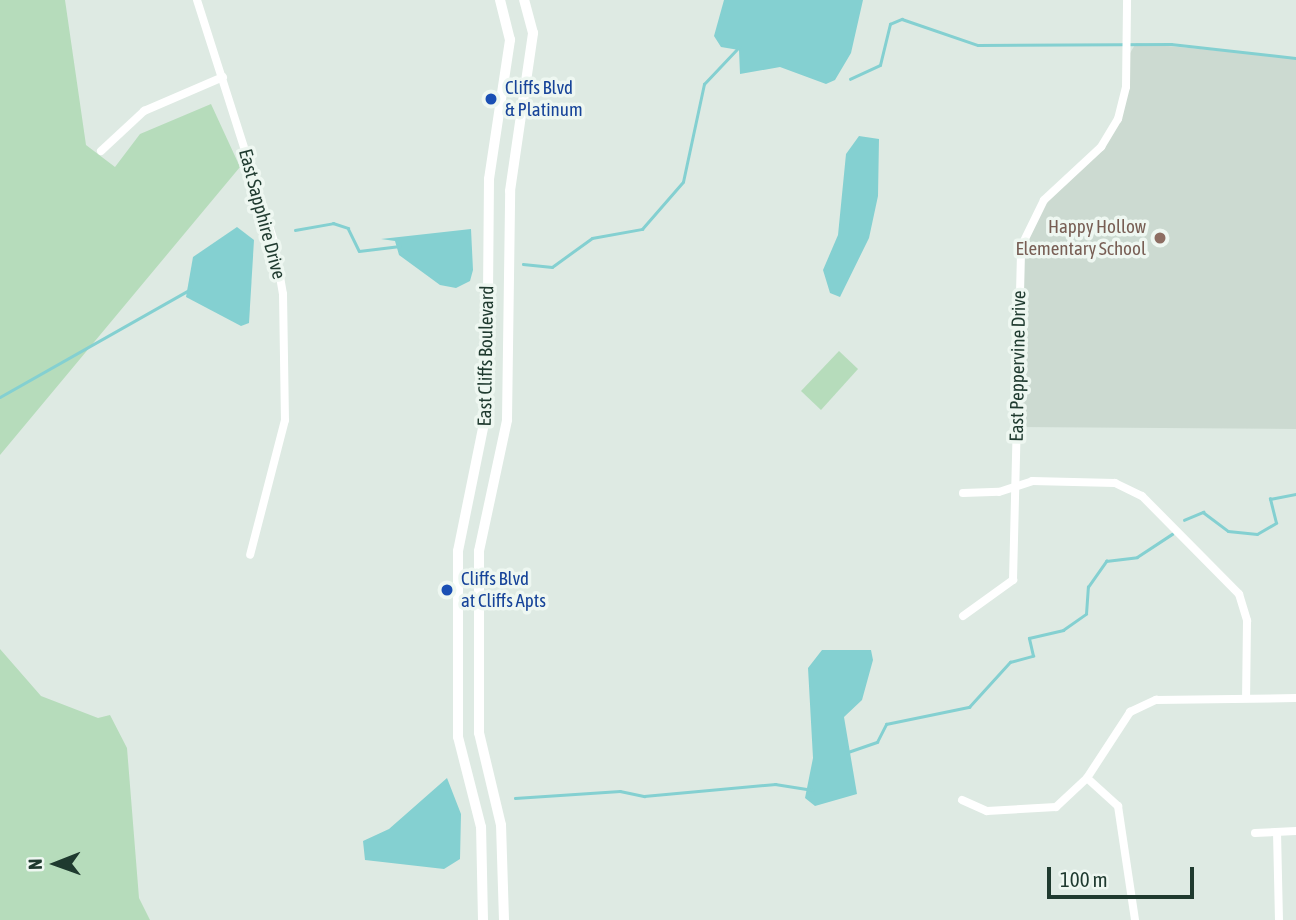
<!DOCTYPE html>
<style>
body{margin:0}
#map{position:relative;width:1296px;height:920px;overflow:hidden;background:#deeae3;font-family:"Asap Condensed",sans-serif}
div>[style]{position:absolute}
[style*='--x']{left:calc(var(--x)*1px);top:calc(var(--y)*1px);width:calc(var(--w)*1px);rotate:calc(var(--a)*1deg)}
.built>*{inset:0;background:#ccdad1}
.green>*{inset:0;background:#b6dcbb}
.water>*{inset:0;background:#84d0d1}
.stream>*{height:2.5px;margin:-1.25px;padding:0 1.25px;transform-origin:1.25px;border-radius:1.25px;background:#84d0d1}
.minor>*{height:8px;margin:-4px;padding:0 4px;transform-origin:4px;border-radius:4px;background:#fff}
.tertiary>*{height:10px;margin:-5px;padding:0 5px;transform-origin:5px;border-radius:5px;background:#fff}
.dots>*{width:19px;height:19px;translate:-50% -50%;box-sizing:border-box;border:4px solid #eef7f1;border-radius:50%}
span{translate:-50% -50%;white-space:nowrap;text-align:center;line-height:1.15;-webkit-text-stroke:7px #eef7f1;paint-order:stroke}
.transit-label{font-size:19px;color:#164399}
.left{translate:0 -50%;text-align:left}
.street-label{font-size:19px;color:#1f3a2f}
.education-label{font-size:19px;color:#785e54}
.right{translate:-100% -50%;text-align:right}
.north{position:absolute;left:21px;top:829px;width:70px;height:70px;-webkit-text-stroke:5px #eef7f1;paint-order:stroke;rotate:269deg;font-size:19px;font-weight:700;line-height:28px;text-align:center;color:#1f3a2f}
.north::after{content:'';display:block;margin:auto;width:24px;height:32px;background:#1f3a2f;clip-path:polygon(50% 0,100% 100%,50% 72%,0 100%)}
.scale{position:absolute;left:1047px;top:867px;width:147px;height:32px;box-sizing:border-box;border:4px solid #1f3a2f;border-top:0;padding-left:9px;font-size:21px;line-height:24px;white-space:nowrap;color:#1f3a2f;-webkit-text-stroke:5px #eef7f1;paint-order:stroke}
</style>
<div id="map">
<div class="built">
<div style="clip-path:polygon(1136px 43px,1296px 58px,1296px 429px,1017px 427px,1020px 264px,1035px 213px,1090px 158px,1118px 119px,1126px 60px)"></div>
</div>
<div class="green">
<div style="clip-path:polygon(0 0,65px 0,86px 145px,115px 167px,140px 134px,211px 104px,240px 167px,0 455px)"></div>
<div style="clip-path:polygon(839px 351px,858px 369px,821px 410px,801px 391px)"></div>
<div style="clip-path:polygon(0 649px,41px 696px,98px 718px,110px 715px,127px 748px,139px 898px,150px 920px,0 920px)"></div>
</div>
<div class="water">
<div style="clip-path:polygon(724px 0,863px 0,851px 53px,835px 80px,826px 84px,780px 67px,740px 74px,739px 50px,721px 47px,714px 36px)"></div>
<div style="clip-path:polygon(859px 136px,879px 139px,878px 196px,869px 238px,840px 297px,830px 293px,823px 270px,838px 235px,846px 154px)"></div>
<div style="clip-path:polygon(237px 227px,254px 240px,249px 323px,241px 326px,186px 297px,193px 257px)"></div>
<div style="clip-path:polygon(471px 229px,473px 270px,470px 281px,456px 288px,440px 285px,399px 255px,395px 241px,381px 239px)"></div>
<div style="clip-path:polygon(822px 650px,871px 650px,873px 660px,862px 700px,844px 717px,857px 794px,815px 806px,805px 798px,813px 758px,808px 668px)"></div>
<div style="clip-path:polygon(447px 778px,461px 814px,460px 859px,444px 869px,365px 860px,363px 841px,389px 829px)"></div>
</div>
<div class="stream">
<div style="--x:850;--y:79;--w:33;--a:-25"></div>
<div style="--x:880;--y:65;--w:42;--a:-76.3"></div>
<div style="--x:890;--y:24;--w:13;--a:-23"></div>
<div style="--x:902;--y:19;--w:80;--a:18.9"></div>
<div style="--x:978;--y:45;--w:193;--a:-0.3"></div>
<div style="--x:1171;--y:44;--w:126;--a:6.4"></div>
<div style="--x:295;--y:230;--w:39;--a:-10"></div>
<div style="--x:333;--y:223;--w:16;--a:18"></div>
<div style="--x:348;--y:228;--w:25;--a:64"></div>
<div style="--x:359;--y:251;--w:41;--a:-7"></div>
<div style="--x:523;--y:264;--w:29;--a:6"></div>
<div style="--x:552;--y:267;--w:49;--a:-35.9"></div>
<div style="--x:592;--y:238;--w:51;--a:-10.2"></div>
<div style="--x:642;--y:229;--w:62;--a:-48.9"></div>
<div style="--x:683;--y:182;--w:100;--a:-77.9"></div>
<div style="--x:704;--y:84;--w:52;--a:-46.5"></div>
<div style="--x:0;--y:397;--w:219;--a:-29.5"></div>
<div style="--x:1184;--y:520;--w:21;--a:-23"></div>
<div style="--x:1203;--y:512;--w:31;--a:37"></div>
<div style="--x:1228;--y:531;--w:29;--a:6"></div>
<div style="--x:1257;--y:534;--w:22;--a:-30"></div>
<div style="--x:1276;--y:523;--w:25;--a:-104"></div>
<div style="--x:1270;--y:499;--w:26;--a:-11"></div>
<div style="--x:845;--y:753;--w:34;--a:-19"></div>
<div style="--x:877;--y:742;--w:20;--a:-63"></div>
<div style="--x:886;--y:724;--w:85;--a:-11.6"></div>
<div style="--x:969;--y:707;--w:61;--a:-47.7"></div>
<div style="--x:1010;--y:662;--w:24;--a:-15"></div>
<div style="--x:1033;--y:656;--w:18;--a:-103"></div>
<div style="--x:1029;--y:638;--w:35;--a:-13"></div>
<div style="--x:1063;--y:630;--w:28;--a:-35"></div>
<div style="--x:1086;--y:614;--w:27;--a:-86"></div>
<div style="--x:1088;--y:587;--w:32;--a:-55"></div>
<div style="--x:1106;--y:561;--w:31;--a:-7"></div>
<div style="--x:1137;--y:557;--w:42;--a:-33.3"></div>
<div style="--x:515;--y:798;--w:105;--a:-3.8"></div>
<div style="--x:620;--y:791;--w:25;--a:12"></div>
<div style="--x:644;--y:796;--w:132;--a:-5.2"></div>
<div style="--x:775;--y:784;--w:38;--a:9"></div>
</div>
<div class="minor">
<div style="--x:197;--y:0;--w:254;--a:72.3"></div>
<div style="--x:274;--y:242;--w:53;--a:80.2"></div>
<div style="--x:283;--y:294;--w:126;--a:89.1"></div>
<div style="--x:285;--y:420;--w:139;--a:104.5"></div>
<div style="--x:101;--y:151;--w:59;--a:-42.9"></div>
<div style="--x:144;--y:111;--w:86;--a:-23.3"></div>
<div style="--x:963;--y:493;--w:36;--a:-2"></div>
<div style="--x:999;--y:492;--w:35;--a:-18"></div>
<div style="--x:1032;--y:481;--w:83;--a:1.4"></div>
<div style="--x:1115;--y:483;--w:30;--a:26"></div>
<div style="--x:1142;--y:496;--w:138;--a:45.3"></div>
<div style="--x:1239;--y:594;--w:28;--a:73"></div>
<div style="--x:1247;--y:621;--w:77;--a:90.7"></div>
<div style="--x:963;--y:616;--w:62;--a:-35.8"></div>
<div style="--x:1013;--y:580;--w:333;--a:-88.6"></div>
<div style="--x:1021;--y:247;--w:52;--a:-63.9"></div>
<div style="--x:1044;--y:200;--w:78;--a:-42.9"></div>
<div style="--x:1101;--y:147;--w:33;--a:-59"></div>
<div style="--x:1118;--y:119;--w:33;--a:-76"></div>
<div style="--x:1126;--y:87;--w:87;--a:-89.3"></div>
<div style="--x:1087;--y:778;--w:42;--a:42.1"></div>
<div style="--x:1118;--y:806;--w:115;--a:81.5"></div>
<div style="--x:962;--y:800;--w:27;--a:24"></div>
<div style="--x:987;--y:811;--w:69;--a:-3.3"></div>
<div style="--x:1056;--y:807;--w:42;--a:-43.1"></div>
<div style="--x:1087;--y:778;--w:79;--a:-56.9"></div>
<div style="--x:1130;--y:712;--w:29;--a:-25"></div>
<div style="--x:1156;--y:700;--w:140;--a:-0.8"></div>
<div style="--x:1277;--y:832;--w:88;--a:88.7"></div>
<div style="--x:1255;--y:833;--w:41;--a:-2.8"></div>
</div>
<div class="tertiary">
<div style="--x:483;--y:920;--w:93;--a:-91.2"></div>
<div style="--x:481;--y:827;--w:93;--a:-104.3"></div>
<div style="--x:458;--y:737;--w:186;--a:-90"></div>
<div style="--x:458;--y:551;--w:146;--a:-78.5"></div>
<div style="--x:487;--y:408;--w:229;--a:-89.5"></div>
<div style="--x:489;--y:179;--w:141;--a:-81.4"></div>
<div style="--x:510;--y:40;--w:41;--a:-104"></div>
<div style="--x:504;--y:920;--w:95;--a:-91.8"></div>
<div style="--x:501;--y:825;--w:95;--a:-103.4"></div>
<div style="--x:479;--y:733;--w:182;--a:-90"></div>
<div style="--x:479;--y:551;--w:134;--a:-77.9"></div>
<div style="--x:507;--y:420;--w:229;--a:-89.2"></div>
<div style="--x:510;--y:191;--w:160;--a:-81.7"></div>
<div style="--x:533;--y:33;--w:34;--a:-105"></div>
</div>
<div class="dots">
<div style="left:491px;top:99px;background:#1a4fb4"></div>
<div style="left:1160px;top:238px;background:#8d6e63"></div>
<div style="left:447px;top:590px;background:#1a4fb4"></div>
</div>
<div class="transit-label">
<span class="left" style="left:505px;top:99px">Cliffs Blvd<br>&amp; Platinum</span>
<span class="left" style="left:461px;top:590px">Cliffs Blvd<br>at Cliffs Apts</span>
</div>
<div class="street-label">
<span style="left:262px;top:214px;rotate:75deg">East Sapphire Drive</span>
<span style="left:486px;top:356px;rotate:-89deg">East Cliffs Boulevard</span>
<span style="left:1018px;top:366px;rotate:-89deg">East Peppervine Drive</span>
</div>
<div class="education-label">
<span class="right" style="left:1146px;top:238px">Happy Hollow<br>Elementary School</span>
</div>
<div class="north">N</div>
<div class="scale">100 m</div>
</div>
